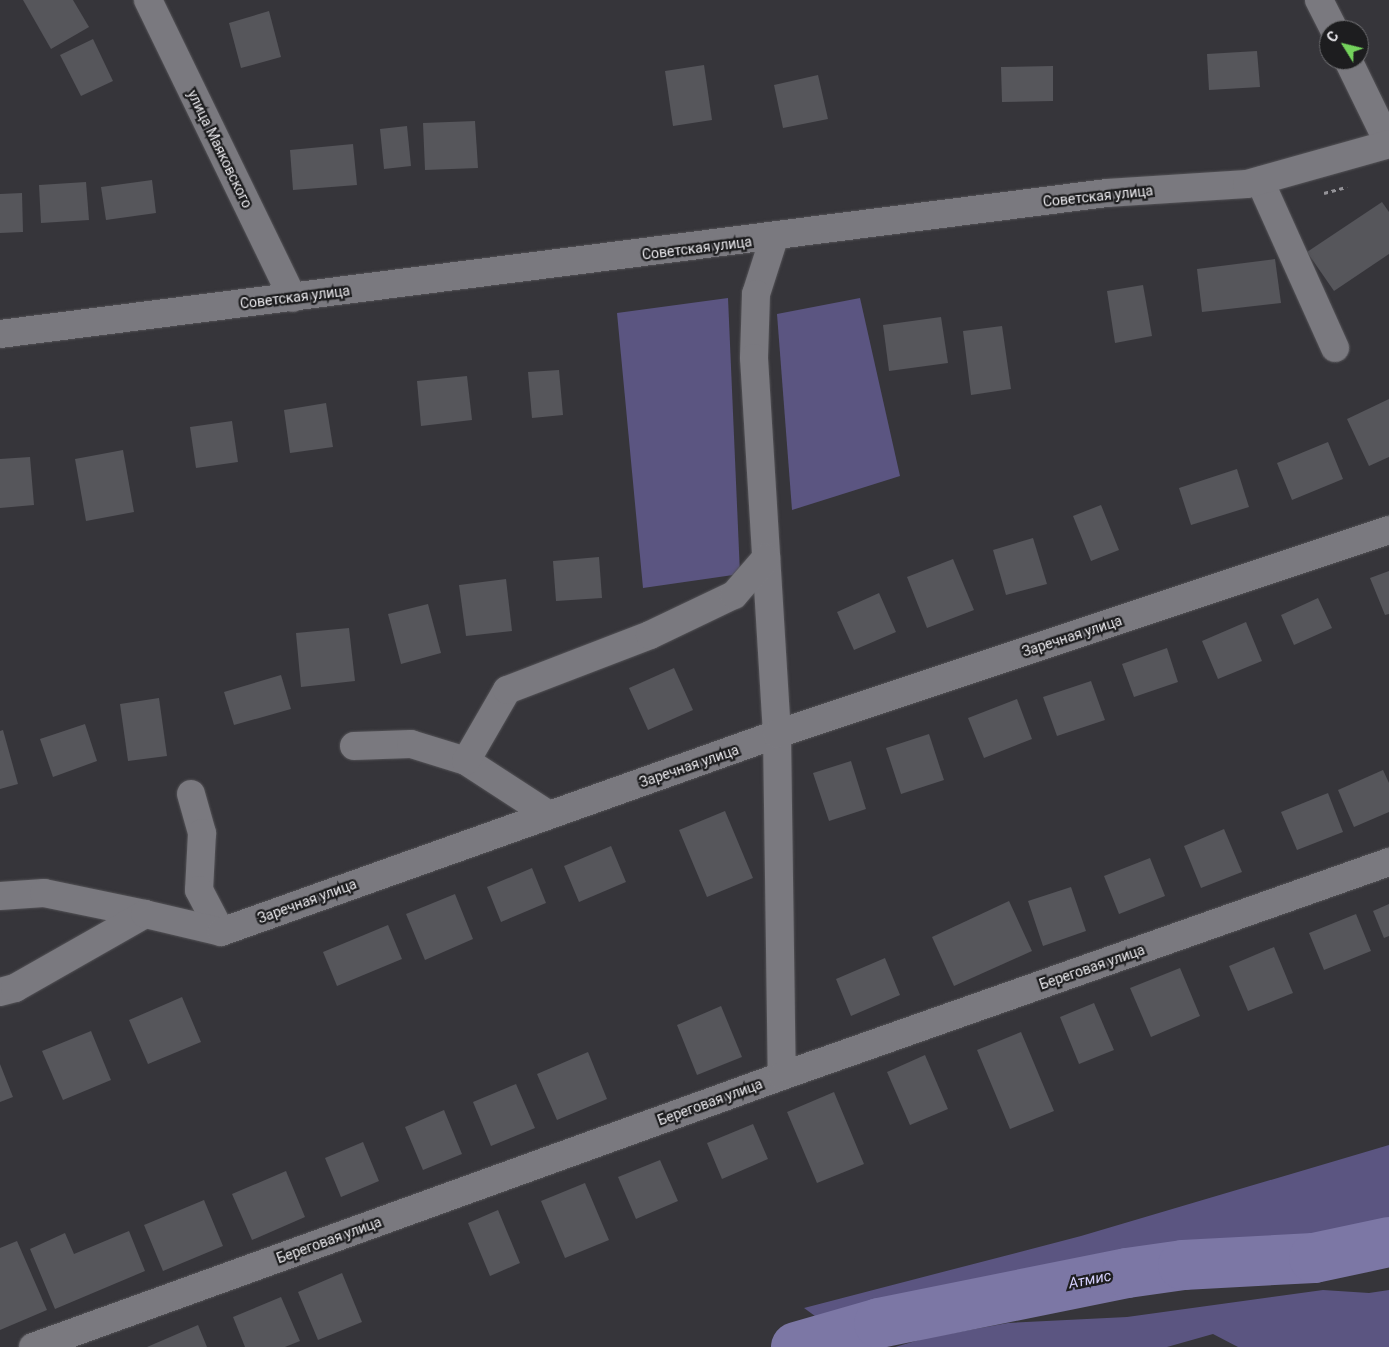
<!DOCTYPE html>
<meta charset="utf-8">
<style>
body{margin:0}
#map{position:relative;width:1389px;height:1347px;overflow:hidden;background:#36353a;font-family:Roboto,sans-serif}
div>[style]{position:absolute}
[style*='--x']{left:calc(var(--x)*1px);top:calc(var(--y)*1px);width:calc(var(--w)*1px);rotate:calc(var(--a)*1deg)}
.forest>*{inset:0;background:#5b5581}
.river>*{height:50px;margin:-25px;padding:0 25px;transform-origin:25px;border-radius:25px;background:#7c77a5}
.building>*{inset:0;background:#56565b}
.path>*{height:3px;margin-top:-1.5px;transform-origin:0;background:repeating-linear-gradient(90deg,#939297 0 4px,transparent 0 8px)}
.roads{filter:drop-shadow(0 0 1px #535256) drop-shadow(0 0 1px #535256)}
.minor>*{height:28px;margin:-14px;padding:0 14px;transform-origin:14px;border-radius:14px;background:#7a797f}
span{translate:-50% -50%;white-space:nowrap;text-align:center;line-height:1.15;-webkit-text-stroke:4.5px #1d1d1f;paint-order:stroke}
.street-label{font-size:14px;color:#ebeaee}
.water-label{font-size:15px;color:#d4cffb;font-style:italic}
.north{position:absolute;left:1319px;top:20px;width:50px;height:50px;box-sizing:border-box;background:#1d1d1f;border:1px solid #6f6f72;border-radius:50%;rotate:306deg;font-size:14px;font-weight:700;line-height:20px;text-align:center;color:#ebeaee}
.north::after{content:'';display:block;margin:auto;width:18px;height:22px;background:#74d25c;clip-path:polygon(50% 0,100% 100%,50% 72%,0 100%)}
</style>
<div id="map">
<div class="forest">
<div style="clip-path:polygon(728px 298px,740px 574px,643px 588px,617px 313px)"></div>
<div style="clip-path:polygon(860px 298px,900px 476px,792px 510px,777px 314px)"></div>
<div style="clip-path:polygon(1389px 1145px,1389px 1224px,1351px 1239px,1295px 1243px,1220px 1261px,1142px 1255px,1037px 1270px,826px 1324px,804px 1308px,1081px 1236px)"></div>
<div style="clip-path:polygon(1323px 1290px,1369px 1293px,1389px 1290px,1389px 1347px,1238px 1347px,1213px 1334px,1167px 1347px,895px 1347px,926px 1338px,1008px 1323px,1127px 1317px)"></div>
</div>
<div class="river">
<div style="--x:796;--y:1347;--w:86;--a:-16.1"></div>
<div style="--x:879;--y:1323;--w:253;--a:-11.4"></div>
<div style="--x:1127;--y:1273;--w:57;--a:-8.1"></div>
<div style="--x:1183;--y:1265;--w:131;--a:-3.1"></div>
<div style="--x:1314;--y:1258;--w:77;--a:-12"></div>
</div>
<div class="building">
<div style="clip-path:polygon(23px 0,73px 0,89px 27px,51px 49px)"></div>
<div style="clip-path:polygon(269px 11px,281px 57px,241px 68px,229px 23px)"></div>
<div style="clip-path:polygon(93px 39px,113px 81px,81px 96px,60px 55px)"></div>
<div style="clip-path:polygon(1257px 51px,1260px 87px,1209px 90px,1207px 54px)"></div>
<div style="clip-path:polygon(704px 65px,712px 120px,673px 126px,665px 71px)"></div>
<div style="clip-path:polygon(1053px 66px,1053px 101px,1002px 102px,1001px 67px)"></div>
<div style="clip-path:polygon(818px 75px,828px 119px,783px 128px,774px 85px)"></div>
<div style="clip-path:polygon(475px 121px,478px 168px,425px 170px,423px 123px)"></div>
<div style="clip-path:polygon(407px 126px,411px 166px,384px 169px,380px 129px)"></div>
<div style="clip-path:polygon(353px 144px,357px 185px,293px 190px,290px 150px)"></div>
<div style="clip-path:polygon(152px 180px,156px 213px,106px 220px,101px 187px)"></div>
<div style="clip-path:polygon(86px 182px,89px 220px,41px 223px,39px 185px)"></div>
<div style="clip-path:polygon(22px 193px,23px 232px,0 233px,0 194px)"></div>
<div style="clip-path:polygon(1382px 202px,1389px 212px,1389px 254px,1334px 291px,1307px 252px)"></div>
<div style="clip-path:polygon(1275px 259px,1281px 303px,1202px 312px,1197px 269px)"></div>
<div style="clip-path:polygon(1143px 285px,1152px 336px,1115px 343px,1107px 291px)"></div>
<div style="clip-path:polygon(941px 317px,948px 363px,889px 371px,883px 325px)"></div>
<div style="clip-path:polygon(1002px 326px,1011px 389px,971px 395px,963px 331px)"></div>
<div style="clip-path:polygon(559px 370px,563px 415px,532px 418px,528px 372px)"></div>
<div style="clip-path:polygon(467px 376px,472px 420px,421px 426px,417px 381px)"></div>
<div style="clip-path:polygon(1389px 399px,1389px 457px,1369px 466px,1347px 419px)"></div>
<div style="clip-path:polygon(326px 403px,333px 447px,290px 453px,284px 410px)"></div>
<div style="clip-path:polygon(232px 421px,238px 462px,196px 468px,190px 427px)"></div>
<div style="clip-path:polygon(1328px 442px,1343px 479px,1292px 500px,1277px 463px)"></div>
<div style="clip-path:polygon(123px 450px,134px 512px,86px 521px,75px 459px)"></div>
<div style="clip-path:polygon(30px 457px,34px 505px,0 508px,0 459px)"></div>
<div style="clip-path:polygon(1237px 469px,1249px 507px,1191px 525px,1179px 488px)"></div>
<div style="clip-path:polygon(1101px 505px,1119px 550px,1091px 561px,1073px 516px)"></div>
<div style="clip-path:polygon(1033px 538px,1047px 584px,1006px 595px,993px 550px)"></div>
<div style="clip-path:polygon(599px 557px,602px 598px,556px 601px,553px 561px)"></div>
<div style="clip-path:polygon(953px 559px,974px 610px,927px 628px,907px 577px)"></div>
<div style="clip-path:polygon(1389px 571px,1389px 614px,1385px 615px,1370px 578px)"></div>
<div style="clip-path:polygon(506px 579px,512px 631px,466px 636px,459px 585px)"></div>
<div style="clip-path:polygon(879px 593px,896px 632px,854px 650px,837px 612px)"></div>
<div style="clip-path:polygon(1318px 598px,1332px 628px,1294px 645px,1281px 615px)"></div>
<div style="clip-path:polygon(428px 604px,441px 653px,401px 664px,388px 614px)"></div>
<div style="clip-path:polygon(1246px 622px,1262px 661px,1218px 679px,1202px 641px)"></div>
<div style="clip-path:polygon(349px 628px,355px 681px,301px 687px,296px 633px)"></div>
<div style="clip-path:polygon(1167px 648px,1178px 682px,1134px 697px,1122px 664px)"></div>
<div style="clip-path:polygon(674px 668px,693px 710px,648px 730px,629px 688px)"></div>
<div style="clip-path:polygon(281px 675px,291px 709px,234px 725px,224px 692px)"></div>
<div style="clip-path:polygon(1091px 681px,1105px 720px,1057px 736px,1043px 697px)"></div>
<div style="clip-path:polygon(159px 698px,167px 756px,128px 761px,120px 704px)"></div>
<div style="clip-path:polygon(1017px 699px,1032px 739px,984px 758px,968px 718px)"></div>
<div style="clip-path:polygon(85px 724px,97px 761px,53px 777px,40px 739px)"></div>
<div style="clip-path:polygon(3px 730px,18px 784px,0 789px,0 731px)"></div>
<div style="clip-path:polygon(929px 734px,944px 780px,901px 794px,886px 748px)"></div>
<div style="clip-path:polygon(851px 761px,866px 809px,829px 821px,813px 773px)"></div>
<div style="clip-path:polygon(1383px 770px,1389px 783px,1389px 812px,1354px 827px,1338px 790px)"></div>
<div style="clip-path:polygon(1328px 793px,1343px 832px,1297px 850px,1281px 812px)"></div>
<div style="clip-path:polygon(725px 811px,753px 878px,707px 897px,679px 830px)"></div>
<div style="clip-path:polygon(1224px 829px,1242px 872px,1201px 888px,1184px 846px)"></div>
<div style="clip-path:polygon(611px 846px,626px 882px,579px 902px,564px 866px)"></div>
<div style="clip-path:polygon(1150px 858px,1165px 896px,1119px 914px,1104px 876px)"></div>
<div style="clip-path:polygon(532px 868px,546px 903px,501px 922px,487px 887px)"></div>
<div style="clip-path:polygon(1071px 887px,1086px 931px,1043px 946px,1028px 901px)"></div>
<div style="clip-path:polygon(455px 894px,473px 939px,425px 960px,406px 914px)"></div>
<div style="clip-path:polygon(1009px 901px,1032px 951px,954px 986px,932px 937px)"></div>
<div style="clip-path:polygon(1389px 904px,1389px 936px,1384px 938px,1373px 911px)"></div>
<div style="clip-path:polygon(1356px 914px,1371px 951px,1324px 970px,1309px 933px)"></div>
<div style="clip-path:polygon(388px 925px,402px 959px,337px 986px,323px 952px)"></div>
<div style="clip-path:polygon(1274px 947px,1293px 993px,1248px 1011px,1229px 966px)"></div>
<div style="clip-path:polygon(885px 958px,900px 995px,851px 1016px,836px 979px)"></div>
<div style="clip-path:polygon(1180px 968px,1200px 1016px,1151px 1037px,1130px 988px)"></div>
<div style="clip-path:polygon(182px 997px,201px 1042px,148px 1064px,129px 1020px)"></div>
<div style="clip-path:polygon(1094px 1003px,1114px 1050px,1079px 1064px,1060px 1017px)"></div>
<div style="clip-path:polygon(721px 1006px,742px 1057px,697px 1075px,677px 1025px)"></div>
<div style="clip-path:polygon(91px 1031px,111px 1080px,63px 1100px,42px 1051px)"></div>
<div style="clip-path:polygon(1021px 1032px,1054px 1111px,1010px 1129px,977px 1050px)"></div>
<div style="clip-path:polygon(588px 1052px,607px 1099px,557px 1120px,537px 1074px)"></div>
<div style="clip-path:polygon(925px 1055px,948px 1109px,910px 1125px,887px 1072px)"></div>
<div style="clip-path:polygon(0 1064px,13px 1097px,0 1102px)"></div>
<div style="clip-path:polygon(516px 1084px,535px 1128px,491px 1146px,473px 1102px)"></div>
<div style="clip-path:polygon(834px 1092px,864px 1164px,817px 1183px,787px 1112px)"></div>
<div style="clip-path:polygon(444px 1110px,462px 1154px,423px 1170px,405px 1127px)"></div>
<div style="clip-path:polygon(753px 1124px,768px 1159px,722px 1179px,707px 1143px)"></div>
<div style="clip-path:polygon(363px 1142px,379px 1181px,341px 1197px,325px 1158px)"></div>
<div style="clip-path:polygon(660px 1160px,678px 1201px,636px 1219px,618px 1177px)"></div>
<div style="clip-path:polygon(286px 1171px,305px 1217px,252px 1240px,232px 1194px)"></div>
<div style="clip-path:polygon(585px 1183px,609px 1240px,565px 1258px,541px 1201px)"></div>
<div style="clip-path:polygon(204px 1200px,223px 1246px,163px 1271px,144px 1225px)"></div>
<div style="clip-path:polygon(498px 1210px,520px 1263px,490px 1276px,468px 1223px)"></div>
<div style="clip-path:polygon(129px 1231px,145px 1271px,55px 1309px,30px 1249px,65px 1233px,74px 1254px)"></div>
<div style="clip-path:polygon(17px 1241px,47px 1310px,0 1330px,0 1248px)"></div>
<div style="clip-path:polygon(342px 1273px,362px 1322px,318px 1340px,298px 1292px)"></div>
<div style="clip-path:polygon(281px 1297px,300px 1341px,285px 1347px,245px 1347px,233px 1317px)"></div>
<div style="clip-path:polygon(198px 1325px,207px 1347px,147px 1347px)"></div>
</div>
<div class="path">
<div style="--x:1324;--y:193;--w:24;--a:-15"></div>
</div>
<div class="roads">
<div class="minor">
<div style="--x:148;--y:0;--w:331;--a:64.1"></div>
<div style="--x:1319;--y:0;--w:34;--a:63"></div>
<div style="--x:1348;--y:60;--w:93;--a:64"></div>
<div style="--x:1260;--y:181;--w:183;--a:65.8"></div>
<div style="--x:774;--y:238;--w:59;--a:107.8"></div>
<div style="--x:756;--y:294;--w:64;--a:91.8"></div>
<div style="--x:754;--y:358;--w:377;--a:86.5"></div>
<div style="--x:777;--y:734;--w:342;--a:89.2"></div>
<div style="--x:0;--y:334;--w:1116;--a:-7.26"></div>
<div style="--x:1107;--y:193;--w:140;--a:-3.7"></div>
<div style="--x:1247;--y:184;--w:148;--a:-15.7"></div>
<div style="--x:354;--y:746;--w:57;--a:-2"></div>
<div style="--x:411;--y:744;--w:58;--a:17.2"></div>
<div style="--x:466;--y:761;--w:99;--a:33"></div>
<div style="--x:466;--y:761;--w:82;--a:-60"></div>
<div style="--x:507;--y:690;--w:153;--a:-21"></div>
<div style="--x:650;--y:635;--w:93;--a:-25.5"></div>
<div style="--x:734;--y:595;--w:49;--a:-49.1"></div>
<div style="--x:191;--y:794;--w:41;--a:74.2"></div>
<div style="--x:202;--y:833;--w:57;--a:93"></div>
<div style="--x:199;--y:890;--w:47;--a:62.4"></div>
<div style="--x:0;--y:896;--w:44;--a:-3.9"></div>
<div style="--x:44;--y:893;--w:103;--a:11.7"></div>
<div style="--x:0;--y:992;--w:16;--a:-15"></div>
<div style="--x:15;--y:988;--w:150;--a:-29.6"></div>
<div style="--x:145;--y:914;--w:78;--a:13.3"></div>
<div style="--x:221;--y:932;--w:590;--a:-19.6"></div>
<div style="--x:777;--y:734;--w:645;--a:-18.43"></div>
<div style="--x:33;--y:1347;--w:797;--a:-19.89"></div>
<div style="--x:782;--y:1076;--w:644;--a:-19.42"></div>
</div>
</div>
<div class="street-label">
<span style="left:220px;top:149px;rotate:64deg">улица Маяковского</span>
<span style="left:1098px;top:196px;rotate:-6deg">Советская улица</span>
<span style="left:697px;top:248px;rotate:-7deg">Советская улица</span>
<span style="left:295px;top:297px;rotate:-7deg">Советская улица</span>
<span style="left:1072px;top:636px;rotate:-18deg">Заречная улица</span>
<span style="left:689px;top:766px;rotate:-19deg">Заречная улица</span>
<span style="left:307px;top:901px;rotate:-20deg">Заречная улица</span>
<span style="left:1092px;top:967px;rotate:-19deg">Береговая улица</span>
<span style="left:710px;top:1102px;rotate:-20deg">Береговая улица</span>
<span style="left:329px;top:1240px;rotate:-20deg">Береговая улица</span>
</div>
<div class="water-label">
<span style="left:1090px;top:1280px;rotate:-11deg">Атмис</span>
</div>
<div class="north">С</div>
</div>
